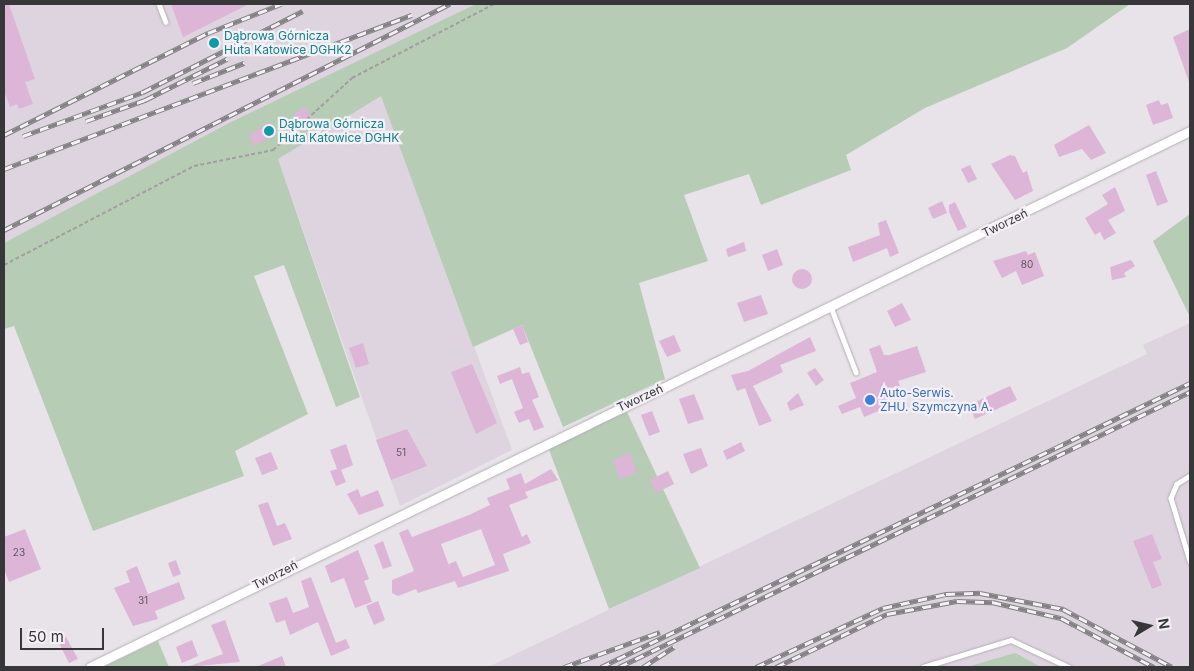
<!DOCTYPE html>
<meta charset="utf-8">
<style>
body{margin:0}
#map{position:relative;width:1194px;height:671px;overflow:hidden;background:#e7e3e8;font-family:Inter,sans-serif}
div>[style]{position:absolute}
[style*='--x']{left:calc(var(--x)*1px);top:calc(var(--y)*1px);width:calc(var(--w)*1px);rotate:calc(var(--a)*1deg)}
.built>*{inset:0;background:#ded4e0}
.green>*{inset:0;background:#b6ccb5}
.building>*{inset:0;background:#ddb5d7}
.round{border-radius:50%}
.path>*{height:2px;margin-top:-1px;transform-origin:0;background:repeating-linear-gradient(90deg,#a19ea2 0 4px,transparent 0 6.5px)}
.roads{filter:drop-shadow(0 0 1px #b2aeb3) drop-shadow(0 0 1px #b2aeb3)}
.service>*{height:4.5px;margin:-2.25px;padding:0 2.25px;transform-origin:2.25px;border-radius:2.25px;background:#fff}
.minor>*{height:9px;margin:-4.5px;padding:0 4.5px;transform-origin:4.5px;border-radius:4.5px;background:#fff}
.rail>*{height:5px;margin-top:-2.5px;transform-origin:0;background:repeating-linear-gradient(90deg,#f4f0f5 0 9px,#838184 0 18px);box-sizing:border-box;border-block:1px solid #838184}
.dots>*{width:14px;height:14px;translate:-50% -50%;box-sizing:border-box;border:2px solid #f4f0f5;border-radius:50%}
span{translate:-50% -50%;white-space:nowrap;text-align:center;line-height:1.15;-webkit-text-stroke:4.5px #f4f0f5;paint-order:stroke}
.number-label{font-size:10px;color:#605660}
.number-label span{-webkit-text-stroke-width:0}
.culture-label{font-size:12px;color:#0d838f}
.left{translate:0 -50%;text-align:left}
.street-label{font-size:12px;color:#373638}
.shop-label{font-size:12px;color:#366cbe}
.frame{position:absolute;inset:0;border:5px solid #373638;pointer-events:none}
.north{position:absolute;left:1124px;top:601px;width:50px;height:50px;-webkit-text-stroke:4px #f4f0f5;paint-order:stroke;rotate:81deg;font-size:14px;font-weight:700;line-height:20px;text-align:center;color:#373638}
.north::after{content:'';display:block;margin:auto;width:18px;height:22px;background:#373638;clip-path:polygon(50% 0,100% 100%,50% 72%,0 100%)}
.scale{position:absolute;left:20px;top:628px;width:84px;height:22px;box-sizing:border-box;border:2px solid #373638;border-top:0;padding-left:6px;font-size:15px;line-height:18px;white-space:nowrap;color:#373638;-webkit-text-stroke:4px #f4f0f5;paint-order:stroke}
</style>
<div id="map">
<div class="built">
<div style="clip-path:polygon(4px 4px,476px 4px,369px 58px,512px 450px,400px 506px,278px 159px,98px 195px,4px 243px)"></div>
<div style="clip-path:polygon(1190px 323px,1190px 667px,488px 667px,1147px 354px,1143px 345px)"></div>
</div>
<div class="green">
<div style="clip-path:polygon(476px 4px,1130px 4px,1067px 48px,925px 108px,846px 155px,851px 170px,761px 205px,749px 174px,684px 195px,708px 261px,639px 283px,665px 379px,563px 427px,522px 325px,473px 347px,381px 96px,278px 159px,360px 397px,336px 407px,284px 265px,254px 276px,308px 414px,235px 451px,244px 476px,93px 531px,14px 326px,4px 329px,4px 243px,229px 123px)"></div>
<div style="clip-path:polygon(1190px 214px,1190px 317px,1153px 241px)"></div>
<div style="clip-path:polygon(627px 412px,700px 568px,609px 609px,548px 447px)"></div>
<div style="clip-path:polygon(158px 641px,169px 667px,103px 667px)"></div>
<div style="clip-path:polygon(1015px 653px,1041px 667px,967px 667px)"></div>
</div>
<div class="building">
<div style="clip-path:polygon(4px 4px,9px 4px,35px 79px,25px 82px,33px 104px,19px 109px,17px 104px,10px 107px,4px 91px)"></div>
<div style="clip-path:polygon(171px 4px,249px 4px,183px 37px)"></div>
<div style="clip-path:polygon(1190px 29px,1190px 81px,1189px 82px,1173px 37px)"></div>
<div style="clip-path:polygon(1159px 100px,1161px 105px,1168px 103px,1173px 118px,1153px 125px,1146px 105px)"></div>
<div style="clip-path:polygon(305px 107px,311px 117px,300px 123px,294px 113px)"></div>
<div style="clip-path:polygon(270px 121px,277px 134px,254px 146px,249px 136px)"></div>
<div style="clip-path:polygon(1089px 125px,1106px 153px,1091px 160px,1082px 149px,1059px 157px,1054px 145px)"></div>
<div style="clip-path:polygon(1010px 155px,1015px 156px,1023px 173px,1027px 171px,1033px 191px,1015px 200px,991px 164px)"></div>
<div style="clip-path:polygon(970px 165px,977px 179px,968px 183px,961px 169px)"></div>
<div style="clip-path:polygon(1156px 171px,1168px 202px,1157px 206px,1146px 175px)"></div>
<div style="clip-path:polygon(1115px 187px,1125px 211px,1108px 220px,1116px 233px,1104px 240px,1100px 232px,1095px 235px,1085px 218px,1108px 204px,1102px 195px)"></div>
<div style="clip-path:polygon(942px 201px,947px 213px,933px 219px,928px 208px)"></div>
<div style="clip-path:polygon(955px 202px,967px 227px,958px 231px,949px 212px,949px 205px)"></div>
<div style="clip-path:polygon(886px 220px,899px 253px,890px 257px,887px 248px,853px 262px,848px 247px,880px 235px,878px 223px)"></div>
<div style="clip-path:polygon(744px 242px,746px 251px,728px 257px,726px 249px)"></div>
<div style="clip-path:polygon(777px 249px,783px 265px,768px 271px,762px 255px)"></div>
<div style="clip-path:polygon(1026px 251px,1028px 255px,1035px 252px,1044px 276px,1022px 285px,1016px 271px,1002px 278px,993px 261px)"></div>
<div style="clip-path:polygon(1131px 260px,1135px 266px,1124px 273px,1126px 277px,1112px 280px,1110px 267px)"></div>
<div class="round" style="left:792px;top:269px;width:20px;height:20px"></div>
<div style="clip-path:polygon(761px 295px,768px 314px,744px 322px,737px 303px)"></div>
<div style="clip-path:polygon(902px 303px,911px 320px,895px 327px,887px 311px)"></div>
<div style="clip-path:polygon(522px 325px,528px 342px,520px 345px,513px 329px)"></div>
<div style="clip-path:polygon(674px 335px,681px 351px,667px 357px,659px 341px)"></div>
<div style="clip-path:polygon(810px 337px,816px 351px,780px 365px,783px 372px,753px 386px,772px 421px,759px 426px,745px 388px,737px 391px,731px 375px,748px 371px)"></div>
<div style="clip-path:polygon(363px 343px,369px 364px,356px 368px,349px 348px)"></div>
<div style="clip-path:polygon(880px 345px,884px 355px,889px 355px,917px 346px,926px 372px,898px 381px,903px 394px,883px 401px,886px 408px,864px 417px,860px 407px,842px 414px,838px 406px,856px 398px,850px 383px,877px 372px,869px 349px)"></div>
<div style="clip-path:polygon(472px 364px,497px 423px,476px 434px,451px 372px)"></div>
<div style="clip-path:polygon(520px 367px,522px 374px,529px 372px,539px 397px,532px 400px,544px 427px,534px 431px,529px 419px,519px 423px,514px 412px,523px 408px,512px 379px,500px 384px,497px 376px)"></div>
<div style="clip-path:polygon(815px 368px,824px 380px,816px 386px,807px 373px)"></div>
<div style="clip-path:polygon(1010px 386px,1017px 400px,975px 419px,969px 405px)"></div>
<div style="clip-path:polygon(798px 393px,804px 405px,790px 411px,787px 403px)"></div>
<div style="clip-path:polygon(694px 394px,704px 419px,688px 424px,679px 399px)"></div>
<div style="clip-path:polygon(652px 411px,660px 432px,649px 436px,641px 415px)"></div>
<div style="clip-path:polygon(407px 429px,427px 466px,391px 480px,376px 440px)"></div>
<div style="clip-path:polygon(741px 442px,745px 451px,727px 460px,723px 451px)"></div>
<div style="clip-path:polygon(346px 444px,353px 465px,341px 470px,346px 482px,336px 486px,330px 471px,337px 469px,330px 450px)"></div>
<div style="clip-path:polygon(701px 448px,708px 466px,691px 474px,683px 454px)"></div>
<div style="clip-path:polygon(271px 452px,278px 469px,262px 475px,255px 458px)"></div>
<div style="clip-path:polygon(630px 453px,637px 473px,620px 479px,613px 460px)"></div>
<div style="clip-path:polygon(evenodd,551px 469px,558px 480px,525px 492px,528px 498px,509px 505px,522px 537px,527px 534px,531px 543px,503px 554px,509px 571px,458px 588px,455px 581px,418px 593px,416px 589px,398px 596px,392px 593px,392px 580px,414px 571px,399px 533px,408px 529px,412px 537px,469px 515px,490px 505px,487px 498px,510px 489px,506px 479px,521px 473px,525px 484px,551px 469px,481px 529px,495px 565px,463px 577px,456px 561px,449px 564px,451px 571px,441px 544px,481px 529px)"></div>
<div style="clip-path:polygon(668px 471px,674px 484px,656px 493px,650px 480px)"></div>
<div style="clip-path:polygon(358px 489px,361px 497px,378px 490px,384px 506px,359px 515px,347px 494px)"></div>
<div style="clip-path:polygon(268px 502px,277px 526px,285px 523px,292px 539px,273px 546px,258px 505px)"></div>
<div style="clip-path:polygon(25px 529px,41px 569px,9px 582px,4px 569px,4px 537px)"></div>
<div style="clip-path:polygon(1152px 534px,1162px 559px,1153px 562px,1162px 585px,1152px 589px,1133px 541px)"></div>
<div style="clip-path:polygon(383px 541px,392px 566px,383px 569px,374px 545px)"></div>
<div style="clip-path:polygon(358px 550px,369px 579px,364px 581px,372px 602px,355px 608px,344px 578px,331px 583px,325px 566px)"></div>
<div style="clip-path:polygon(176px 560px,181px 574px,173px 577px,168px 563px)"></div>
<div style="clip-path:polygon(137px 566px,148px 594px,179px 582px,185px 599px,155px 611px,158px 619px,133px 626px,114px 588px,130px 582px,126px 571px)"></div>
<div style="clip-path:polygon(311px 577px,336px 643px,346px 639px,350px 648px,331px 656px,318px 622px,290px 635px,285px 620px,276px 623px,269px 603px,287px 597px,293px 613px,309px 607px,301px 581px)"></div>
<div style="clip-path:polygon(378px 601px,385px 620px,374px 625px,366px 606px)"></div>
<div style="clip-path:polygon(225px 620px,240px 662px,187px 667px,223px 654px,211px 625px)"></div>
<div style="clip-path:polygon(66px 637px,78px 659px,69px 663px,58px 641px)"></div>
<div style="clip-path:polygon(192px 640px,198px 656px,182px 663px,176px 647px)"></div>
<div style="clip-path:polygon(282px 656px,286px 667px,256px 667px)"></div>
</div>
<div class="path">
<div style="--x:4;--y:265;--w:214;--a:-27.5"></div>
<div style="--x:194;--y:166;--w:81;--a:-11.4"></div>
<div style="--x:273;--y:150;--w:107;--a:-42.3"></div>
<div style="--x:352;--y:78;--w:160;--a:-27.5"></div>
</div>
<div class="roads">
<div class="service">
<div style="--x:159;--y:4;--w:19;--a:69"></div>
<div style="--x:831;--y:307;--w:70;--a:69"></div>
<div style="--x:1190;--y:476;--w:15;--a:148"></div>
<div style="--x:1177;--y:484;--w:15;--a:113"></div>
<div style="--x:1171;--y:498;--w:66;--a:73.2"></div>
<div style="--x:923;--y:667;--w:92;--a:-17.1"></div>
<div style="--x:1011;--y:640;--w:64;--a:25"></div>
</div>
<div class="minor">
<div style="--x:90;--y:667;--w:1224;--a:-25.98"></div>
</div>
</div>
<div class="rail">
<div style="--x:193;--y:83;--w:55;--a:-21.4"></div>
<div style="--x:86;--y:121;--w:63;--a:-19.6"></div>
<div style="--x:145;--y:100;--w:92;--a:-26.6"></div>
<div style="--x:4;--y:135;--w:228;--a:-26.6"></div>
<div style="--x:208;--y:33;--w:79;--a:-21.7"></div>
<div style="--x:23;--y:136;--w:128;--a:-20.1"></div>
<div style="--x:143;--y:92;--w:179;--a:-26.9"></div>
<div style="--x:4;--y:169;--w:436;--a:-20.7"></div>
<div style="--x:4;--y:230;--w:500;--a:-26.9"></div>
<div style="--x:564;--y:667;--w:102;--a:-20"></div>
<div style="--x:601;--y:667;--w:654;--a:-25.74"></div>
<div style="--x:619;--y:667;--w:634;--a:-25.72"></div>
<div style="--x:643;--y:667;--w:37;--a:-33"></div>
<div style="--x:756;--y:667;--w:140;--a:-24.9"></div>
<div style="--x:883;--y:608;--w:65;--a:-12.5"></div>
<div style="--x:946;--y:594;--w:34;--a:-2"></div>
<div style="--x:980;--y:593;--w:85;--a:10.9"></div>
<div style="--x:1063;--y:609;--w:123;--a:28"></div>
<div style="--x:776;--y:667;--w:123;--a:-25.5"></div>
<div style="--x:887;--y:614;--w:71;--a:-10.5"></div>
<div style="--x:957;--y:601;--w:35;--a:2"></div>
<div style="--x:992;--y:602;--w:71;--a:13.1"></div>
<div style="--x:1061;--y:618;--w:105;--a:27.8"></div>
</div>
<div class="dots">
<div style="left:214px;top:43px;background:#0f9aa8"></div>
<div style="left:269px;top:131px;background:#0f9aa8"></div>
<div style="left:870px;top:400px;background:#3f7fe0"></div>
</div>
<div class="number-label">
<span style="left:1027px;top:265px">80</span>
<span style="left:401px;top:453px">51</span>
<span style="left:19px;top:553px">23</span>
<span style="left:143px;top:601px">31</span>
</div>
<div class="culture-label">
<span class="left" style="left:224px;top:43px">Dąbrowa Górnicza<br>Huta Katowice DGHK2</span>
<span class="left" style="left:279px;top:131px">Dąbrowa Górnicza<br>Huta Katowice DGHK</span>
</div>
<div class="street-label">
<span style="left:1005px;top:223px;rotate:-26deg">Tworzeń</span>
<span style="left:640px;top:398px;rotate:-25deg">Tworzeń</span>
<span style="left:275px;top:575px;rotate:-27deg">Tworzeń</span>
</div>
<div class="shop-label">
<span class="left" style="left:880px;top:400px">Auto-Serwis.<br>ZHU. Szymczyna A.</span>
</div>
<div class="frame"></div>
<div class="north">N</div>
<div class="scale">50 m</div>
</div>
